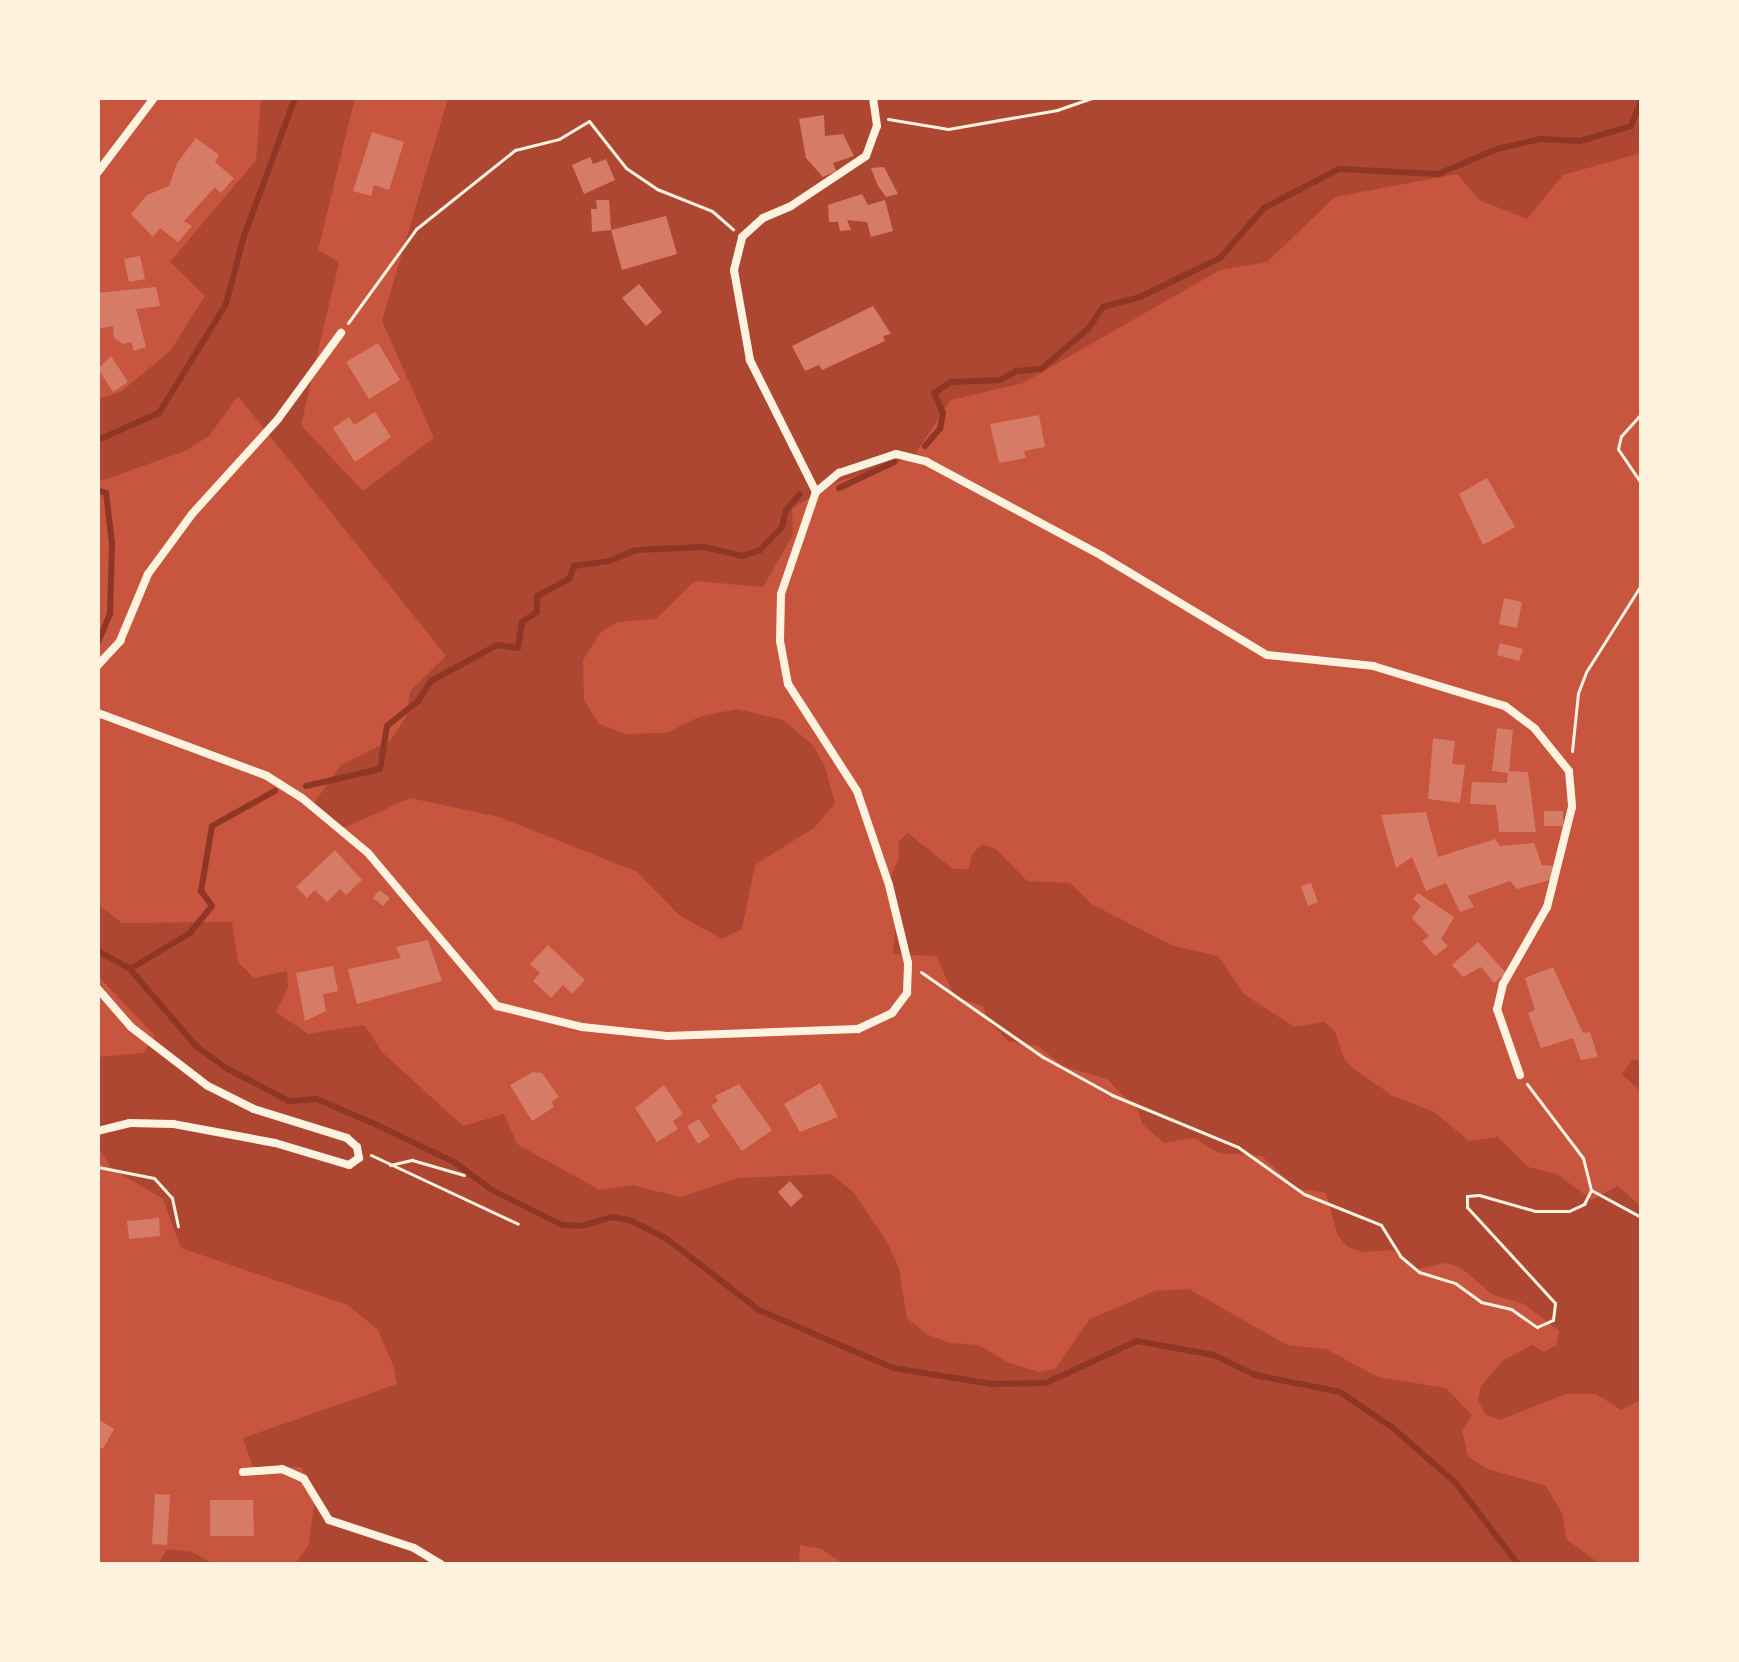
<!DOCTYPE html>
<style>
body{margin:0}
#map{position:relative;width:1739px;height:1662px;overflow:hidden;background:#c8553d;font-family:"Titillium Web",sans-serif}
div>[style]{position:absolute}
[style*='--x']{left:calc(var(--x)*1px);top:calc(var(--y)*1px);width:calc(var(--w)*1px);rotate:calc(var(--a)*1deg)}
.green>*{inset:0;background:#ae4732}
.stream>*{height:6px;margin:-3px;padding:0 3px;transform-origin:3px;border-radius:3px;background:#8f3625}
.building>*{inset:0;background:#d67c66}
.path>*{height:3px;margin:-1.5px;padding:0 1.5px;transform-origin:1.5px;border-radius:1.5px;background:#fff3e0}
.minor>*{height:8px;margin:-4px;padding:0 4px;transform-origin:4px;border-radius:4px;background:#fff3e0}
span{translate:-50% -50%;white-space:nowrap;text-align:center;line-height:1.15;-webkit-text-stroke:6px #fff3e0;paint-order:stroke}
.frame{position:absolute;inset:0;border:100px solid #fff3e0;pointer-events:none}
</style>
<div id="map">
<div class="green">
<div style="clip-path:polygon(261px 98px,355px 98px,318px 250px,339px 262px,301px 425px,363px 491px,434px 438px,382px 321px,448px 98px,1641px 98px,1641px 153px,1563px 175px,1527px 219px,1479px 200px,1457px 174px,1335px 197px,1267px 262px,1220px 270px,1023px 383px,951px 400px,913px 457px,831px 484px,792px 509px,793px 535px,763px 587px,695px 581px,656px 619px,618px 622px,601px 632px,583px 660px,584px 700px,599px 724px,626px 734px,666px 733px,699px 717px,737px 709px,783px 720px,813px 745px,825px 767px,835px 803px,814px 828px,755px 865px,742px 929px,722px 939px,679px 915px,637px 872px,499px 817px,410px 798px,346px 827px,326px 824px,311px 807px,341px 765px,391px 740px,407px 715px,410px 691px,446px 656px,238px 396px,209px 436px,185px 451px,98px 482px,98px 399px,122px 391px,171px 350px,205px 296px,170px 262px,256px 160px)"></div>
<div style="clip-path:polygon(908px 833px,953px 869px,969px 869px,972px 854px,982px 844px,996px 849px,1027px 881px,1070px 883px,1093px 905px,1174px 946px,1218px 956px,1244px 994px,1294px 1027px,1324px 1022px,1335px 1031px,1344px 1059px,1355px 1070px,1393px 1096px,1434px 1112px,1469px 1141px,1498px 1137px,1528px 1167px,1557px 1174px,1592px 1200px,1617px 1186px,1629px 1195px,1641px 1208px,1641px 1400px,1621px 1410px,1596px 1394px,1566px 1394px,1499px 1420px,1485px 1414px,1478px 1401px,1481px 1386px,1504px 1360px,1532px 1345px,1544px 1352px,1556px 1345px,1559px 1331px,1524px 1304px,1493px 1295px,1460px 1267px,1446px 1263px,1417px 1269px,1393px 1250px,1363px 1252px,1348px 1247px,1338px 1236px,1326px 1193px,1296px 1188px,1262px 1156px,1219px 1153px,1194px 1138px,1164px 1143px,1142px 1124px,1138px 1110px,1107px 1079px,1063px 1066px,1038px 1046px,1008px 1041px,988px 1020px,983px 1006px,955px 997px,936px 956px,893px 954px,897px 911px,888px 884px,899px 857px,898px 842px)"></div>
<div style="clip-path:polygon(98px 904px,122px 923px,232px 922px,238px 962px,254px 978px,287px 971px,288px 988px,276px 1012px,308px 1034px,364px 1025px,383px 1053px,463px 1126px,504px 1114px,517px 1144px,600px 1190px,632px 1185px,680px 1197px,738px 1178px,831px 1174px,854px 1193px,886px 1240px,899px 1268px,907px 1318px,926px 1334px,950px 1343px,979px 1345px,1007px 1362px,1039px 1372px,1055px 1369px,1090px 1319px,1155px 1291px,1189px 1289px,1287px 1345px,1326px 1349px,1378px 1377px,1446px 1388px,1472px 1415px,1462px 1431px,1468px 1456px,1485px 1468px,1546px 1486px,1563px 1515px,1566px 1539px,1600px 1564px,843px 1564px,822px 1549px,800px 1545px,799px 1564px,295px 1564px,308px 1546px,316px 1494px,301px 1467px,253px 1468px,243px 1438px,397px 1384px,393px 1365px,378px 1330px,348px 1305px,181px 1248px,163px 1199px,111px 1168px,98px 1146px,98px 1057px,143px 1053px,155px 1036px,98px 976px)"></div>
<div style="clip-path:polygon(1632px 1060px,1641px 1061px,1641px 1092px,1622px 1074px)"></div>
<div style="clip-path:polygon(167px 1549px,192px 1552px,214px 1564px,158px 1564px)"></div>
</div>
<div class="stream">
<div style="--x:98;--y:440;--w:67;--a:-23.9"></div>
<div style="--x:159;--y:413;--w:128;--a:-58.4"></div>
<div style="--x:226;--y:304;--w:70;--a:-75.2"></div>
<div style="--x:244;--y:236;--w:147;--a:-69.7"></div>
<div style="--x:925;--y:446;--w:23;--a:-49"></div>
<div style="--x:940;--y:429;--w:16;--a:-79"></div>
<div style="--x:943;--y:413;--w:22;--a:-114"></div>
<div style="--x:934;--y:393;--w:20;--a:-33"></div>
<div style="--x:951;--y:382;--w:49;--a:-2.3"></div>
<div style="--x:1000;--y:380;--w:19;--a:-28"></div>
<div style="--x:1017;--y:371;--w:24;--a:-5"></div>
<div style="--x:1041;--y:369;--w:62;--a:-40.4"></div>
<div style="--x:1088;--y:329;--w:27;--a:-56"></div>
<div style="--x:1103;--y:307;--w:38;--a:-15"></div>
<div style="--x:1140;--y:297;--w:89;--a:-26"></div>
<div style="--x:1220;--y:258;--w:67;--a:-48.7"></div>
<div style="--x:1264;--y:208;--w:85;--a:-27.5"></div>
<div style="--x:1339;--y:169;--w:99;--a:2.9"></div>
<div style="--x:1438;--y:174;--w:64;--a:-23"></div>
<div style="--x:1497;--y:149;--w:44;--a:-13.1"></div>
<div style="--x:1540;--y:139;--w:40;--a:2.9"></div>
<div style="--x:1580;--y:141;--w:53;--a:-16.4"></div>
<div style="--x:1631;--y:126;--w:27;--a:-68"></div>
<div style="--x:839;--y:488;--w:61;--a:-25.3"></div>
<div style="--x:98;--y:490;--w:9;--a:21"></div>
<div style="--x:106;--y:493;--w:50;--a:83.2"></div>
<div style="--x:112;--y:543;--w:71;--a:91.6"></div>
<div style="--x:110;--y:614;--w:30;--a:113"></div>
<div style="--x:306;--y:786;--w:76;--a:-12.9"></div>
<div style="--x:380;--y:769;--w:44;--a:-80.8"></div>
<div style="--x:387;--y:726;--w:40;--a:-39"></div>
<div style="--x:418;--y:701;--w:24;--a:-57"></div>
<div style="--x:431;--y:681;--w:75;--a:-28.6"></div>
<div style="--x:497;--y:645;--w:21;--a:8"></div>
<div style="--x:518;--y:648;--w:26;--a:-81"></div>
<div style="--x:522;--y:622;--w:18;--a:-34"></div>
<div style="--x:537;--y:612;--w:16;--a:-90"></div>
<div style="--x:537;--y:596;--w:36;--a:-28"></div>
<div style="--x:569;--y:579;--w:14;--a:-69"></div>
<div style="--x:574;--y:566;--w:35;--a:-8"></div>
<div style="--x:609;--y:561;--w:29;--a:-22"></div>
<div style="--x:636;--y:550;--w:68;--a:-2.5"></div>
<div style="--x:704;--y:547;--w:39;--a:13"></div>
<div style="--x:742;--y:556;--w:19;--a:-18"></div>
<div style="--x:760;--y:550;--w:32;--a:-46"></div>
<div style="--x:782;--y:527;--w:17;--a:-77"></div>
<div style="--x:786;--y:510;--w:21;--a:-49"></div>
<div style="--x:98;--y:951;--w:37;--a:29"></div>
<div style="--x:130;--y:969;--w:101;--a:49.4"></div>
<div style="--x:196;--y:1046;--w:39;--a:36"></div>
<div style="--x:228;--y:1069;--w:69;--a:27.7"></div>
<div style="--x:289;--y:1101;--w:28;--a:-4"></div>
<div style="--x:317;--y:1099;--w:65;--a:23.4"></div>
<div style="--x:377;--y:1125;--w:85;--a:25.7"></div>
<div style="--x:454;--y:1162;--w:47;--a:36.4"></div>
<div style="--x:492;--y:1190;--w:78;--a:26.6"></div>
<div style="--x:562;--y:1225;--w:19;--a:3"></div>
<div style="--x:581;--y:1226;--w:32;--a:-16"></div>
<div style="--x:612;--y:1217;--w:20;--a:11"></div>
<div style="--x:632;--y:1221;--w:39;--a:27"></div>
<div style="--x:667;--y:1239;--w:116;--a:37.7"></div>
<div style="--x:759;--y:1310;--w:146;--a:23.4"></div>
<div style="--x:893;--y:1368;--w:100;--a:9.2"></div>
<div style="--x:992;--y:1384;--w:54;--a:-1.1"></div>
<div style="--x:1046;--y:1383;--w:100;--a:-24.8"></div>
<div style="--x:1137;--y:1341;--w:78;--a:10.3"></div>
<div style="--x:1214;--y:1355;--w:46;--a:26"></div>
<div style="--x:1255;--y:1375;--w:87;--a:11.3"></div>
<div style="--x:1340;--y:1392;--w:64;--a:34.2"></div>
<div style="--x:1393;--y:1428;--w:82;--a:41.1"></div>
<div style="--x:1455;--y:1482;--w:103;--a:52.5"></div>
<div style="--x:130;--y:969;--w:70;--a:-31"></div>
<div style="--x:190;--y:933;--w:35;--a:-51"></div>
<div style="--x:212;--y:906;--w:19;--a:-126"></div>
<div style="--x:201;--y:891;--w:66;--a:-80.4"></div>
<div style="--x:212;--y:826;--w:72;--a:-29.1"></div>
</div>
<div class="building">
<div style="clip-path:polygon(824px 115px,825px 136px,843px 134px,854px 156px,833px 163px,836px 171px,823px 177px,806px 158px,799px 119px)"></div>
<div style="clip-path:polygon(372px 132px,404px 142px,389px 190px,374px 185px,371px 196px,353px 191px)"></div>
<div style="clip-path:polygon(196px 138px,219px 155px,215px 162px,234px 178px,221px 193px,215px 187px,184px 221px,192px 226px,178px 242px,160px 228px,153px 237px,131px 214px,147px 195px,169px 186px,177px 163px)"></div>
<div style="clip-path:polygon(590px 157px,593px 164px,606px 159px,615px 180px,584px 194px,572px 165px)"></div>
<div style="clip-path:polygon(884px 167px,898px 194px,886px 197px,877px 184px,871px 168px)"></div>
<div style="clip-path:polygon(862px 194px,868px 205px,885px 200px,893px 231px,871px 237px,867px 222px,847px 220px,851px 230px,840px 231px,838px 222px,829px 222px,828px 205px)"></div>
<div style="clip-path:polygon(596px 200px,609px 200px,611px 230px,592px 232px,591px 209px,597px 209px)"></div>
<div style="clip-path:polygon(666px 216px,677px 254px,622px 270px,611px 230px)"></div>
<div style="clip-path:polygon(140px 256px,145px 279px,129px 282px,124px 259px)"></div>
<div style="clip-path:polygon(639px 284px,662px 312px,646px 326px,622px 298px)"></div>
<div style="clip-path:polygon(156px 287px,160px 306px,136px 309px,146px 347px,134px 351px,131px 342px,123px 344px,114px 338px,113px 326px,98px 329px,98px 293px)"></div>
<div style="clip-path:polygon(873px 306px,891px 334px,883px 336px,885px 341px,822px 370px,819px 365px,805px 371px,792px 346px)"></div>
<div style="clip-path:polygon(378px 343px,400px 380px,369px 399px,346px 362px)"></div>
<div style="clip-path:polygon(111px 356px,128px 382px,113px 392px,98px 369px)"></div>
<div style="clip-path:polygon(375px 412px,391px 437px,355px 462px,333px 428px,349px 417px,354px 425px)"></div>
<div style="clip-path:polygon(1039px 415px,1045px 447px,1024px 451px,1026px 458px,999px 463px,990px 424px)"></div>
<div style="clip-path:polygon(1487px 478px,1515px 527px,1483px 545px,1459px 494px)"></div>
<div style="clip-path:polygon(1504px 598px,1522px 602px,1517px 628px,1499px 624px)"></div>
<div style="clip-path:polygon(1500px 643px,1523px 649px,1519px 661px,1497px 655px)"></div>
<div style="clip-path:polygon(1497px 728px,1513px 730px,1509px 771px,1528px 772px,1536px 832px,1499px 832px,1496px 805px,1470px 804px,1472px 782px,1507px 783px,1508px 773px,1492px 771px)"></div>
<div style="clip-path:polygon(1433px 738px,1455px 741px,1452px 764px,1465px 765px,1460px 803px,1428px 799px)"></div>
<div style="clip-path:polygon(1544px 811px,1563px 811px,1563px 826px,1544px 826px)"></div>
<div style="clip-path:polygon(1426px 812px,1438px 857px,1495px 839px,1500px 846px,1534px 843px,1542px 865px,1555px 866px,1554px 879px,1517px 889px,1510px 881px,1468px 896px,1474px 907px,1460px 912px,1446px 883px,1426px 891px,1412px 857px,1396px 868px,1381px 815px)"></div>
<div style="clip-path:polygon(335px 850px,362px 880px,346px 895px,340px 889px,327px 902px,315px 890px,307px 898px,296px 887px)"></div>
<div style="clip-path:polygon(1311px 883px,1318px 902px,1308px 906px,1301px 886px)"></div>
<div style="clip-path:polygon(379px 890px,390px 898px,383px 906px,373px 898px)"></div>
<div style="clip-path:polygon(1418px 893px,1454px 917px,1441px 939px,1448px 946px,1435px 956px,1422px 941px,1429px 936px,1412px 918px,1421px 906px,1413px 899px)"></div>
<div style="clip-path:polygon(428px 940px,442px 981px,357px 1004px,348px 969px,401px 958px,396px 947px)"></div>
<div style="clip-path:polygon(1478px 942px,1506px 973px,1494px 983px,1481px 967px,1463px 977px,1452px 965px)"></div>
<div style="clip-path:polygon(548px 945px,585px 980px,572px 994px,563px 985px,551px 998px,533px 981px,540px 973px,530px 964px)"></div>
<div style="clip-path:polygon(333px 966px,338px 991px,323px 994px,326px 1011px,305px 1021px,296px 973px)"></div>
<div style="clip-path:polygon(1553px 967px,1583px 1033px,1590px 1032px,1598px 1057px,1581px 1060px,1573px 1038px,1541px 1048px,1528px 1013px,1535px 1010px,1525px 978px)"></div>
<div style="clip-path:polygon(533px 1072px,542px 1073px,559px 1097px,551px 1102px,554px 1107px,532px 1121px,510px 1085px)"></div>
<div style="clip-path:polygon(820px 1083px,838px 1117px,800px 1132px,784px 1104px)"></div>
<div style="clip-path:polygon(739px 1084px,772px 1130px,742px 1151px,711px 1106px,718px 1101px,715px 1096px)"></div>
<div style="clip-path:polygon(664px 1085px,683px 1114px,673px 1121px,678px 1129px,657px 1142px,635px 1108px)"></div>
<div style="clip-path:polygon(699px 1119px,710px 1136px,698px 1144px,687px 1126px)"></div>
<div style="clip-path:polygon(790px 1181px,803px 1196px,791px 1207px,778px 1192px)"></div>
<div style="clip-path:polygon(159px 1218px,160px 1236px,129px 1239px,127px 1221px)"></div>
<div style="clip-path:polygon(98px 1419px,114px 1429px,103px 1449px,98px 1446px)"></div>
<div style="clip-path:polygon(155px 1494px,170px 1495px,167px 1545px,152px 1544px)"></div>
<div style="clip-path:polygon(210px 1500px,253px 1500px,254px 1536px,210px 1536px)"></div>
</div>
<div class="path">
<div style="--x:888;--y:119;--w:61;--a:9.5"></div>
<div style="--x:948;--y:129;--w:111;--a:-9.9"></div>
<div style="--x:1057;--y:110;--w:36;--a:-19"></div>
<div style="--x:348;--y:323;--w:116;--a:-54.1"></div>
<div style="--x:416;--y:229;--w:127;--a:-38.6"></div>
<div style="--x:515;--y:150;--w:45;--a:-14"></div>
<div style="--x:559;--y:139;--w:35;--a:-31"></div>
<div style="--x:589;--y:121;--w:60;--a:51.8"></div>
<div style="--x:626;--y:168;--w:37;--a:34"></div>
<div style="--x:657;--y:189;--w:59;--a:21.8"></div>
<div style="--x:712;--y:211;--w:28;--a:41"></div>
<div style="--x:1641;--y:414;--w:30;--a:132"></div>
<div style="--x:1621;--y:436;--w:13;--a:103"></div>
<div style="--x:1618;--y:449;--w:41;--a:55.9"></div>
<div style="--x:1572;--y:751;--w:58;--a:-84.1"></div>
<div style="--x:1578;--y:693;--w:22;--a:-69"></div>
<div style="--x:1586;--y:672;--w:103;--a:-57.7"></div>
<div style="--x:921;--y:972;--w:149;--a:34.9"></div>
<div style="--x:1043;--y:1057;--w:79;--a:28.8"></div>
<div style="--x:1112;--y:1095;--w:136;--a:22.4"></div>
<div style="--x:1238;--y:1147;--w:81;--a:35.5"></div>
<div style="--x:1304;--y:1194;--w:83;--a:21.9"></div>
<div style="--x:1381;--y:1225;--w:36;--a:58"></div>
<div style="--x:1400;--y:1256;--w:25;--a:40"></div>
<div style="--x:1419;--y:1272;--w:38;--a:17"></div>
<div style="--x:1455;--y:1283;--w:32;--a:36"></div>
<div style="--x:1481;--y:1302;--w:31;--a:13"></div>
<div style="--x:1511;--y:1309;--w:32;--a:35"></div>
<div style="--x:1537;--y:1327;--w:17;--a:-24"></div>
<div style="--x:1553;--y:1320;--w:17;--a:-83"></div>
<div style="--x:1555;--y:1303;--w:130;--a:-132.5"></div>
<div style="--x:1467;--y:1207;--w:11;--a:-90"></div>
<div style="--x:1467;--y:1196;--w:12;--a:-5"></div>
<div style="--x:1479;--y:1195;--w:58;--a:15.9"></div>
<div style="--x:1535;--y:1211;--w:34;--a:0"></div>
<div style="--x:1569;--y:1211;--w:17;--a:-25"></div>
<div style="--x:1584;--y:1204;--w:16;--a:-63"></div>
<div style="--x:1591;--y:1190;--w:33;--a:-104"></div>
<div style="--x:1583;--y:1158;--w:93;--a:-127.1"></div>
<div style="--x:371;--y:1155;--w:162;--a:25.1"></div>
<div style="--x:390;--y:1165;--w:23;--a:-13"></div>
<div style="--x:412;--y:1160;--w:54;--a:16.1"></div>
<div style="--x:98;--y:1167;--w:57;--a:11.1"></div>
<div style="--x:154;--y:1178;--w:27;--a:48"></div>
<div style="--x:172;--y:1198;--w:29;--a:78"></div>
<div style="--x:1591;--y:1190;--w:57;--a:28.4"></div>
</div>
<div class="minor">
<div style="--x:98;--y:172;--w:93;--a:-52.9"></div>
<div style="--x:816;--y:492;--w:148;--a:-116.6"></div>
<div style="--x:750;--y:360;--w:91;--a:-100.1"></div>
<div style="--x:734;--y:270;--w:34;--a:-76"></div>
<div style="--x:742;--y:237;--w:28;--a:-42"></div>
<div style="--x:763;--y:218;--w:30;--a:-23"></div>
<div style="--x:791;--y:206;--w:90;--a:-33.7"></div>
<div style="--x:866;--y:156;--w:32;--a:-70"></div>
<div style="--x:877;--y:126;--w:28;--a:-98"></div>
<div style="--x:98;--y:665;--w:33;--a:-47"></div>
<div style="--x:120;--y:641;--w:73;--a:-67.3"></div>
<div style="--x:148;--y:574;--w:74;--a:-53.7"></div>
<div style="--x:192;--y:514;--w:128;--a:-47.8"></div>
<div style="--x:278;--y:419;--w:107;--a:-53.8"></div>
<div style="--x:98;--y:713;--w:180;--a:20.4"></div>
<div style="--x:267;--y:776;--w:41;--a:32.2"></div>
<div style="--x:302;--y:798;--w:86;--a:39.8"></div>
<div style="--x:368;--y:853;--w:200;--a:49.9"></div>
<div style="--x:497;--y:1006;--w:88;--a:13.9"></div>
<div style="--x:582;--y:1027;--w:85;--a:6"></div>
<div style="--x:667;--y:1036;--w:191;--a:-2.1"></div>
<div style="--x:858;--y:1029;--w:38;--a:-25"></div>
<div style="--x:892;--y:1013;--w:25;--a:-53"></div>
<div style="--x:907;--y:993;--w:30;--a:-88"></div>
<div style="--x:908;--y:963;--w:80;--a:-103.7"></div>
<div style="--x:889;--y:885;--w:99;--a:-108.8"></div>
<div style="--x:857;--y:791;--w:127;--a:-122.8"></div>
<div style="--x:788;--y:684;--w:44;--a:-100.5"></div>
<div style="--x:780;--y:641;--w:47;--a:-88.8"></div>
<div style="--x:781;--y:594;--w:108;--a:-71.1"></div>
<div style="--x:816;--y:492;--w:30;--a:-40"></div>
<div style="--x:839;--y:473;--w:60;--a:-18.4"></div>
<div style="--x:896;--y:454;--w:32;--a:14"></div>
<div style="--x:927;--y:462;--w:199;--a:28.2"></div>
<div style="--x:1102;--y:556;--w:192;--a:31"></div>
<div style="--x:1267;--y:655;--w:107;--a:5.9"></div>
<div style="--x:1373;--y:666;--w:138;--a:16.9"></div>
<div style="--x:1505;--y:706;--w:38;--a:37"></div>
<div style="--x:1535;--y:729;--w:54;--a:51"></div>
<div style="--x:1569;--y:771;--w:36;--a:85"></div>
<div style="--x:1572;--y:807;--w:103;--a:104"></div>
<div style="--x:1547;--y:907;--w:89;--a:119.7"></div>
<div style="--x:1503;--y:984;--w:26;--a:103"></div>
<div style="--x:1497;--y:1009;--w:70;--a:70.8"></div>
<div style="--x:98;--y:989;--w:50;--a:49"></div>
<div style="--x:131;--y:1027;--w:97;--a:37.5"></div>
<div style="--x:208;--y:1086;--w:51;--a:26.6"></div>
<div style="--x:254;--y:1109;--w:97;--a:17.3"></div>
<div style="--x:347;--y:1138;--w:13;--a:42"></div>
<div style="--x:357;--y:1147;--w:11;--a:80"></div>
<div style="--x:359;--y:1158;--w:12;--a:145"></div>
<div style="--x:349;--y:1165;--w:77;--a:-163.4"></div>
<div style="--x:275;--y:1143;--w:104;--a:-169.4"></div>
<div style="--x:173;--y:1124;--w:43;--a:-178.7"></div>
<div style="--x:130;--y:1123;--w:33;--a:166"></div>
<div style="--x:243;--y:1472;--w:39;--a:-4"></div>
<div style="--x:282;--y:1469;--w:24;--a:24"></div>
<div style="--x:304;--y:1479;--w:48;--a:58.6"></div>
<div style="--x:329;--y:1520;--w:89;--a:18.2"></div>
<div style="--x:414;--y:1548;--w:31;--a:31"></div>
</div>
<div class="frame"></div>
</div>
